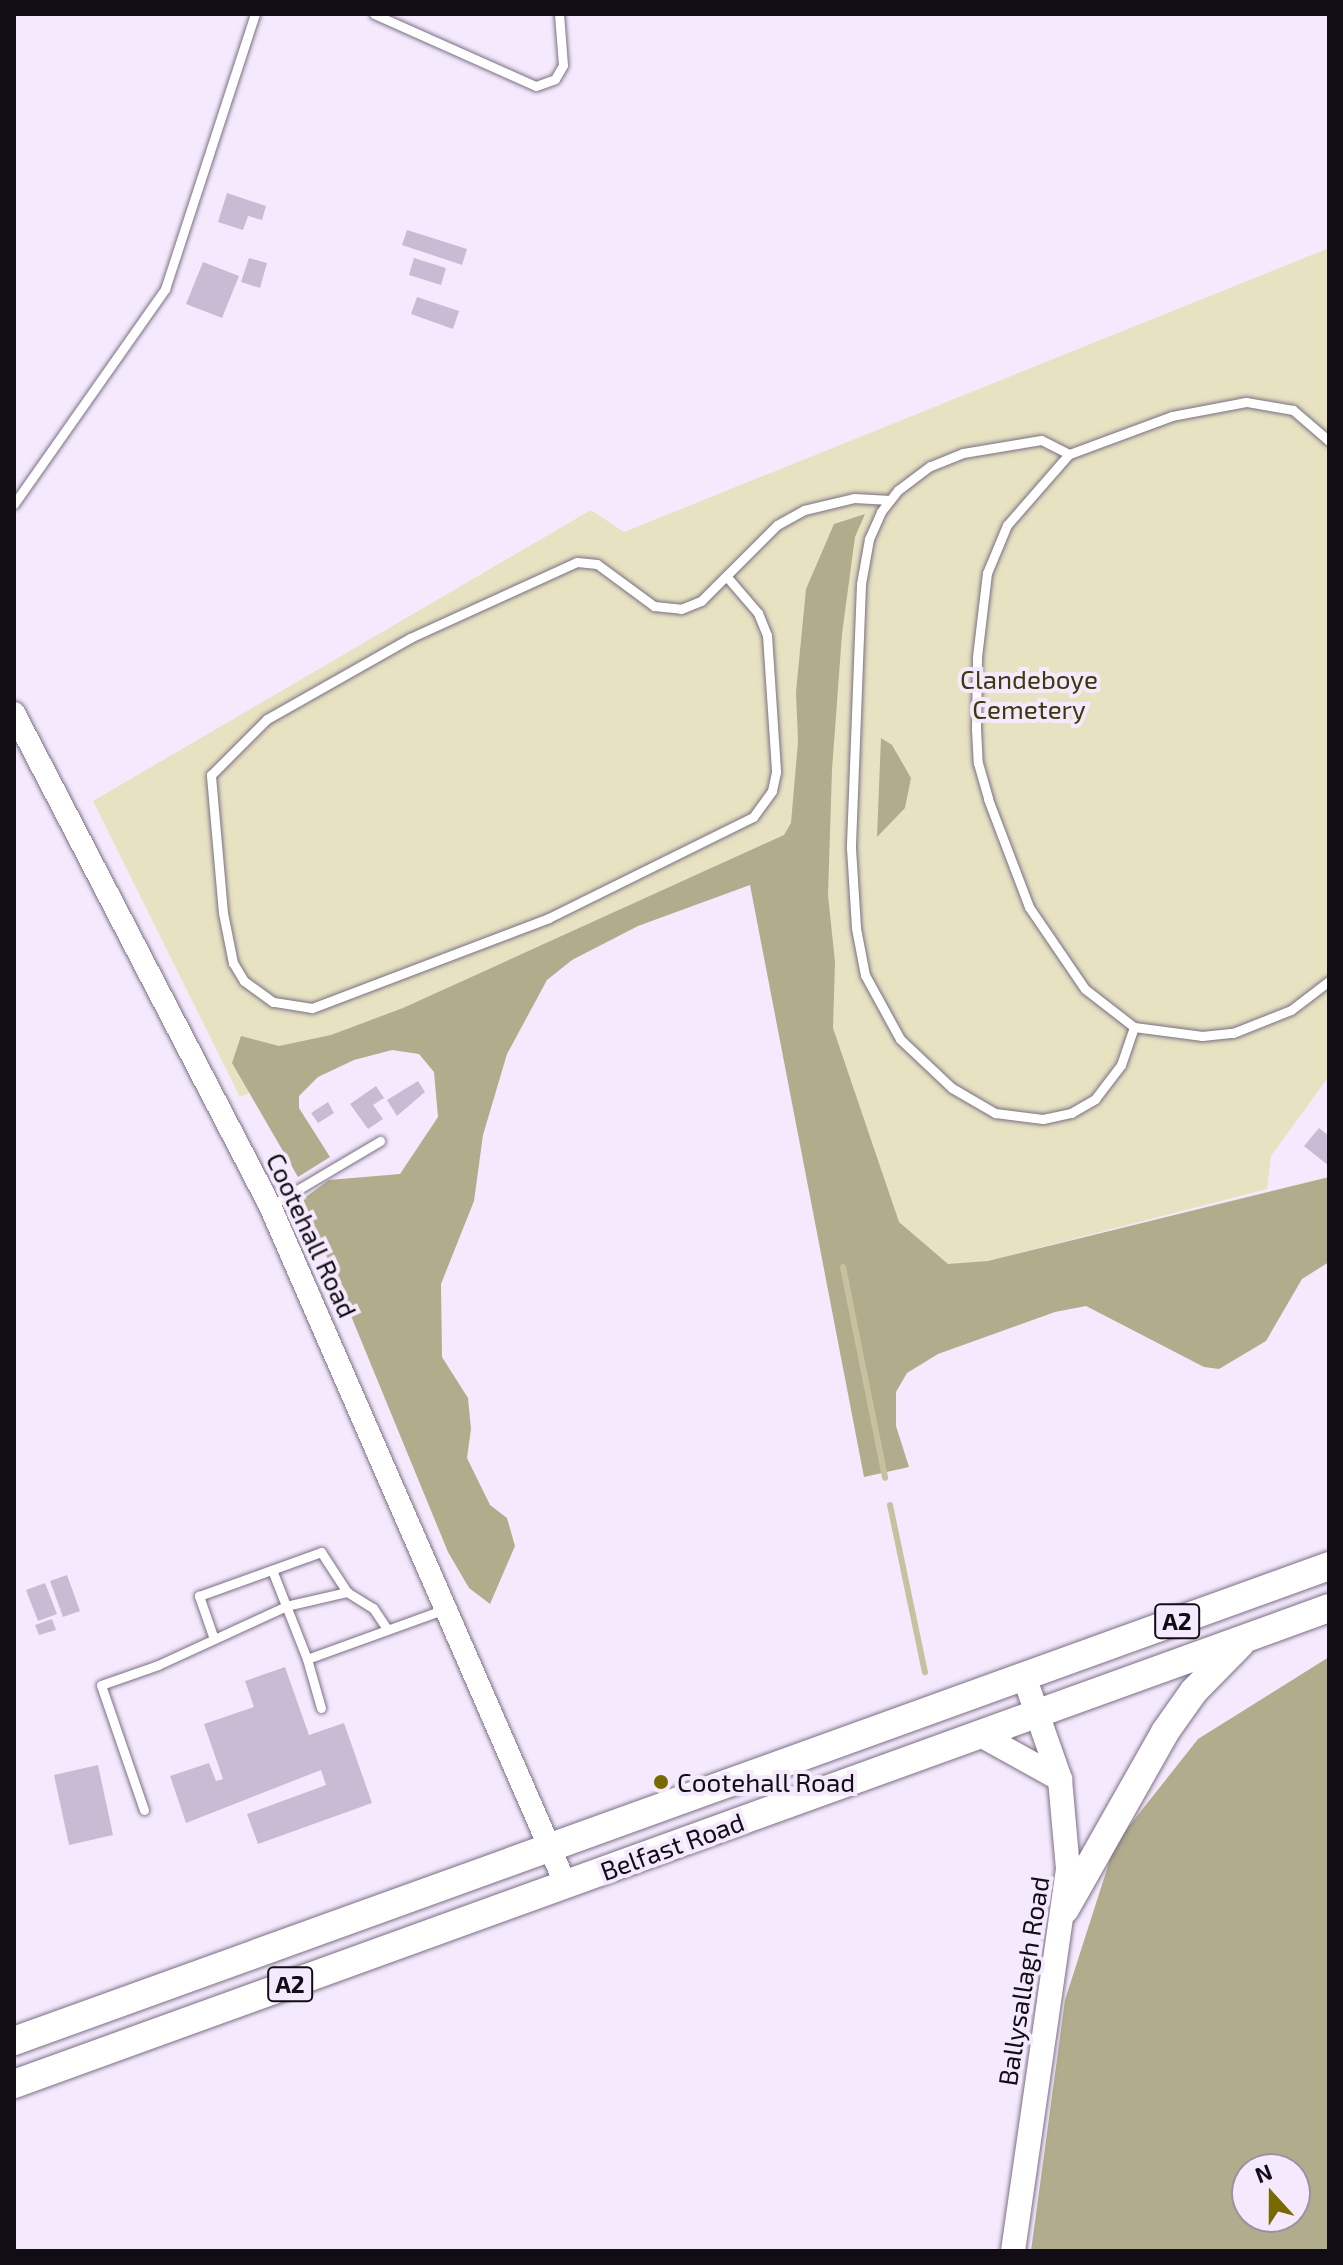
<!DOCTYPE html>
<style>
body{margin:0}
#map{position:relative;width:1343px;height:2265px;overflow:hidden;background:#f5eafd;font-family:"Exo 2",sans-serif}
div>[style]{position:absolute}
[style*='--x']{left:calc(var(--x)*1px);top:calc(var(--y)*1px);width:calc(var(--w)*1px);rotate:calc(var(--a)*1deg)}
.green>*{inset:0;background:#e7e2c1}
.forest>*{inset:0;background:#b1ac8b}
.stream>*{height:6px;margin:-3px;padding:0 3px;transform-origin:3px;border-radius:3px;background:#c7c1a0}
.building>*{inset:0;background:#c9bbd3}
.roads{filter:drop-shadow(0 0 2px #7c6f85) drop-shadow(0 0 2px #7c6f85)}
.service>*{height:9px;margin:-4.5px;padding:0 4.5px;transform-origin:4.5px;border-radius:4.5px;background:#fff}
.tertiary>*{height:22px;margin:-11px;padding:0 11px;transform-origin:11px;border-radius:11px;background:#fff}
.secondary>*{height:24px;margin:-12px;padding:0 12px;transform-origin:12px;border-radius:12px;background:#fff}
.trunk>*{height:28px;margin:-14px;padding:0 14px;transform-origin:14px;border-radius:14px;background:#fff}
.dots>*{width:22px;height:22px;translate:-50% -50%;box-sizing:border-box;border:4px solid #f5eafd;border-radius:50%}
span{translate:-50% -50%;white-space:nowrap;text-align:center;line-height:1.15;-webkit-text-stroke:8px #f5eafd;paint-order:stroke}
.shield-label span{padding:2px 6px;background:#f5eafd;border:2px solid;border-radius:6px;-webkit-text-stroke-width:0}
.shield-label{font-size:24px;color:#120d15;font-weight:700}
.park-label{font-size:26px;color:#3f380d}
.street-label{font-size:26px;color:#120d15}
.poi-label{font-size:26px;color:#120d15}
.left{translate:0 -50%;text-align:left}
.frame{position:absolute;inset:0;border:16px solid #120d15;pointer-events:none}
.north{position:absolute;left:1231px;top:2153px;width:80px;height:80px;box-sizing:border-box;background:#f5eafd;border:2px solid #9a92a0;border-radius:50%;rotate:339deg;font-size:22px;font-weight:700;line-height:32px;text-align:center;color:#120d15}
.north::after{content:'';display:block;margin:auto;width:28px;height:36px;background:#786a01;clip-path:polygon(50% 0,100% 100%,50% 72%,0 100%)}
</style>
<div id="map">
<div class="green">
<div style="clip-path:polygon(1329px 248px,1329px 1076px,1271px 1156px,1267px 1189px,988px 1261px,887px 1274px,774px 857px,240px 1097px,93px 801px,591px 510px,624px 532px)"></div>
</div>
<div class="forest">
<div style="clip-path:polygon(865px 514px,855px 537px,842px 634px,832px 770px,828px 895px,835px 962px,833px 1028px,899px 1222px,948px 1264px,988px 1261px,1329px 1177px,1329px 1262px,1302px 1279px,1266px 1341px,1219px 1369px,1204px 1367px,1086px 1306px,1055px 1312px,938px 1354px,907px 1373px,896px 1392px,896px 1426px,909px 1467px,864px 1477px,750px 885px,638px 926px,572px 960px,547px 980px,507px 1054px,483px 1135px,474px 1201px,441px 1284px,442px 1357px,468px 1398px,471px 1429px,467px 1458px,490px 1505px,507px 1518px,515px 1546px,490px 1604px,469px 1588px,448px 1552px,303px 1199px,329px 1180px,400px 1174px,438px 1117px,434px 1072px,419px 1054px,392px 1050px,354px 1060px,318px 1077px,299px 1096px,299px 1108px,330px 1157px,298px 1177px,232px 1063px,241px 1036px,279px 1046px,331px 1035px,403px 1008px,784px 835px,791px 823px,798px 742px,796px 692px,806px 589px,834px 524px)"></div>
<div style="clip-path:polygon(881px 738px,892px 745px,911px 778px,905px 808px,877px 837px)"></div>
<div style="clip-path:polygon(evenodd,1329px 1657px,1329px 2251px,1031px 2251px,1065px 2000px,1115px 1844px,1198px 1739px,1329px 1657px,1247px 2169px,1295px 2169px,1295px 2217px,1247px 2217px,1247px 2169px)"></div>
</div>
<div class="stream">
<div style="--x:843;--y:1267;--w:215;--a:78.7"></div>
<div style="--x:890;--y:1505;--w:171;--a:78.2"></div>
</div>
<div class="building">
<div style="clip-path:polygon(227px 193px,266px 206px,262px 220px,248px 216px,243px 230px,218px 222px)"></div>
<div style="clip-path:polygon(407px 230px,467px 249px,462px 265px,402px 245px)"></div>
<div style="clip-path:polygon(249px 258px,267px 263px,260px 288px,241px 282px)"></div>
<div style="clip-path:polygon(414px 258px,446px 268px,441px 285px,409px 275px)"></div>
<div style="clip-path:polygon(203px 262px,239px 276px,222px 318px,186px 304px)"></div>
<div style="clip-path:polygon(417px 297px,459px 311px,453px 329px,411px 314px)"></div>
<div style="clip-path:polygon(418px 1081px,425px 1092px,397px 1116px,387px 1100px)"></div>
<div style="clip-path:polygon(376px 1086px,384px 1098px,373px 1105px,383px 1119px,368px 1129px,350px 1104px)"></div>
<div style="clip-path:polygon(328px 1102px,334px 1113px,318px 1123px,311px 1113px)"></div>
<div style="clip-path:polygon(1319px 1128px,1329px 1136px,1329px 1166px,1304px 1146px)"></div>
<div style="clip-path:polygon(67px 1575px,80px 1611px,63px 1617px,50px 1581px)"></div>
<div style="clip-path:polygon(45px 1583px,57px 1614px,38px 1621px,26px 1590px)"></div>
<div style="clip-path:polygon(52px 1619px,56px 1630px,39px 1635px,35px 1625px)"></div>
<div style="clip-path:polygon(285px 1667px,309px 1735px,344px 1723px,372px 1803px,258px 1844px,247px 1814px,326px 1785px,321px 1770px,186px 1823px,170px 1776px,209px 1763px,216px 1781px,223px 1779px,204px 1724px,254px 1707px,245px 1681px)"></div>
<div style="clip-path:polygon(98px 1765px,113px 1835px,69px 1845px,54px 1775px)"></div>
</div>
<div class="roads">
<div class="service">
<div style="--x:374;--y:14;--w:177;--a:24"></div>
<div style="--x:536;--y:86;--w:20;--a:-20"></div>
<div style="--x:555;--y:79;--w:16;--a:-60"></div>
<div style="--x:563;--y:65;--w:51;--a:-94.5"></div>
<div style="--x:1329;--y:441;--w:48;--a:-139.3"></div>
<div style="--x:1293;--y:410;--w:48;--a:-170.3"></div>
<div style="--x:1246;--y:402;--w:75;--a:169.3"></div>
<div style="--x:1172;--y:416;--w:110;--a:159.7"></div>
<div style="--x:1069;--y:454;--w:94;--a:131.1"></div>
<div style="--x:1007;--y:525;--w:52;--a:112.6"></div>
<div style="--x:987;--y:573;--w:85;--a:96.8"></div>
<div style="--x:977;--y:657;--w:72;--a:90.8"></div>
<div style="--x:976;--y:729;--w:34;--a:87"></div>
<div style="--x:978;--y:763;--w:37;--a:74"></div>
<div style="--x:988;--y:799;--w:116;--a:69.2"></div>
<div style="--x:1029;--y:907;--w:99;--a:55.7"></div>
<div style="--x:1085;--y:989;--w:62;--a:37.8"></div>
<div style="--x:1134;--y:1027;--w:69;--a:7.5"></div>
<div style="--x:1202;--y:1036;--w:31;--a:-6"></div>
<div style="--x:1233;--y:1033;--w:62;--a:-21.6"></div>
<div style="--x:1291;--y:1010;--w:48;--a:-37.3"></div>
<div style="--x:1069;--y:454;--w:31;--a:-153"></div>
<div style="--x:1041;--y:440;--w:79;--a:170.5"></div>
<div style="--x:963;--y:453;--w:35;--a:158"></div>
<div style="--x:930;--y:466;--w:40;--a:143"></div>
<div style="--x:898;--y:490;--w:28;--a:128"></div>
<div style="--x:881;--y:512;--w:30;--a:114"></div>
<div style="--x:869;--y:539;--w:46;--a:100.1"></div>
<div style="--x:861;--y:584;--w:264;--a:92.2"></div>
<div style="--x:851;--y:848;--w:80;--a:86.4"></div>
<div style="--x:856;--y:928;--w:48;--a:79.2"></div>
<div style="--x:865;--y:975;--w:73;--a:61.3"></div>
<div style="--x:900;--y:1039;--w:71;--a:43.3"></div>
<div style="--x:952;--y:1088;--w:50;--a:30.2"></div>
<div style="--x:995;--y:1113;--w:48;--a:7.1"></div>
<div style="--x:1043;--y:1119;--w:29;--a:-12"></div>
<div style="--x:1071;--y:1113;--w:28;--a:-30"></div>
<div style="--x:1095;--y:1099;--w:43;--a:-52.6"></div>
<div style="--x:1121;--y:1065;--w:40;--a:-71.1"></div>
<div style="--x:14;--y:504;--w:263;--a:-54.9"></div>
<div style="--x:165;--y:289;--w:289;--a:-71.9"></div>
<div style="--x:727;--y:577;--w:48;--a:49.3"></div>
<div style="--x:758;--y:613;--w:24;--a:68"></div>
<div style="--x:767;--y:635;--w:137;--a:86.2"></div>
<div style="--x:776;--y:772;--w:19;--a:102"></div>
<div style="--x:772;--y:791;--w:32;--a:126"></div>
<div style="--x:753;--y:817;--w:228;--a:153.7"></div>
<div style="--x:549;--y:918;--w:254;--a:159.2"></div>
<div style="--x:312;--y:1008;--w:39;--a:-171"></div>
<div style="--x:273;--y:1002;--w:36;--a:-144"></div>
<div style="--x:244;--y:981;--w:21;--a:-121"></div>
<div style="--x:233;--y:963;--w:51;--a:-101.3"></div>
<div style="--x:223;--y:913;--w:139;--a:-95"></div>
<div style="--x:211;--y:775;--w:79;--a:-45"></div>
<div style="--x:267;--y:719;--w:164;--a:-29.5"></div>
<div style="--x:410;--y:638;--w:183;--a:-24.5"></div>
<div style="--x:577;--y:562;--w:20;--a:6"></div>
<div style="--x:597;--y:564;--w:71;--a:36.4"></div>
<div style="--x:654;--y:606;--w:27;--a:6"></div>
<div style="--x:681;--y:609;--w:22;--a:-22"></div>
<div style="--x:701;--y:601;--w:107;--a:-45"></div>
<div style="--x:777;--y:525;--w:31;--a:-29"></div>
<div style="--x:804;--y:510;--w:51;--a:-13.5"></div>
<div style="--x:854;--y:498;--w:36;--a:3"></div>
<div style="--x:270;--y:1206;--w:128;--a:-30.6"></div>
<div style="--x:272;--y:1570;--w:96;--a:68.5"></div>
<div style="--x:214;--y:1639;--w:46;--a:-109.2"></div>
<div style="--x:199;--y:1596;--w:130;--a:-19.8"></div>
<div style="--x:321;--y:1552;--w:48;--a:57"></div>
<div style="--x:347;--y:1592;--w:31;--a:32"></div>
<div style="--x:373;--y:1608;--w:25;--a:56"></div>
<div style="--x:321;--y:1708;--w:51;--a:-105.9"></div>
<div style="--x:307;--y:1659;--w:147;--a:-19.9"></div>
<div style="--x:144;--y:1810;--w:132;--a:-109"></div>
<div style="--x:101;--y:1685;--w:60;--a:-19.3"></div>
<div style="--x:158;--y:1665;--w:141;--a:-24.7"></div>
<div style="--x:286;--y:1606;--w:63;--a:-12.9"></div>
</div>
<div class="tertiary">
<div style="--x:14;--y:713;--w:556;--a:62.56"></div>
<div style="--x:270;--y:1206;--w:741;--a:66.45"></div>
</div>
<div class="secondary">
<div style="--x:979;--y:1734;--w:93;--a:29.1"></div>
<div style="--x:1013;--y:2251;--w:386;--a:-81.8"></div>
<div style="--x:1068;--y:1869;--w:90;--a:-95.1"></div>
<div style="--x:1060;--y:1779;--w:109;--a:-109.3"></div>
</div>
<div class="trunk">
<div style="--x:1065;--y:1909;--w:203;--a:-60.5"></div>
<div style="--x:1165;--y:1732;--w:50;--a:-54.7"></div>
<div style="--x:1194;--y:1691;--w:66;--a:-45.6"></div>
<div style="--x:14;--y:2041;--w:1398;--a:-19.86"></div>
<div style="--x:14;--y:2084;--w:1398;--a:-19.9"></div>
</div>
</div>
<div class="dots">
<div style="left:661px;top:1782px;background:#786a01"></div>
</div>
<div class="shield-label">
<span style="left:1177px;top:1621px">A2</span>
<span style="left:290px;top:1984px">A2</span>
</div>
<div class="park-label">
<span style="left:1029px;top:694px">Clandeboye<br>Cemetery</span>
</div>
<div class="street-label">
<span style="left:312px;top:1235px;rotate:65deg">Cootehall Road</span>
<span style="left:672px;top:1846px;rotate:-20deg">Belfast Road</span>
<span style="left:1023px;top:1981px;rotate:-81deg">Ballysallagh Road</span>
</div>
<div class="poi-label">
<span class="left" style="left:677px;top:1782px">Cootehall Road</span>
</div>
<div class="frame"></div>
<div class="north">N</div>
</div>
